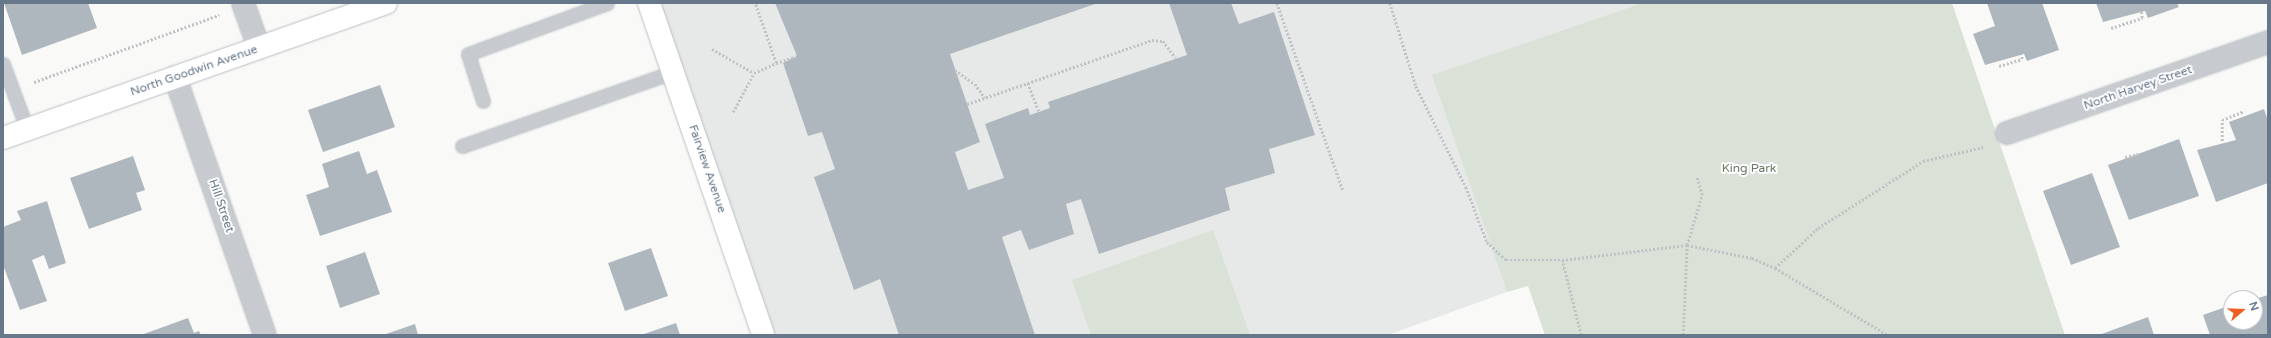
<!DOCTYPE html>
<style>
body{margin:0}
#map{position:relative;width:2271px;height:338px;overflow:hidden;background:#f9f9f7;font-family:"Varela Round",sans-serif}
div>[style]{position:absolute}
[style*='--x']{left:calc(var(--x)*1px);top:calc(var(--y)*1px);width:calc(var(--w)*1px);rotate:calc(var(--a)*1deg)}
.built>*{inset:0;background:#e7e8e8}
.green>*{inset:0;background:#dae2d8}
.building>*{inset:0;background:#afb7be}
.path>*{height:2.5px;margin-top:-1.25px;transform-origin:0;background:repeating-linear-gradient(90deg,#c0c3c5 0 2px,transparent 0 4px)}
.roads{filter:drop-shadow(0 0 1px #bbc0c5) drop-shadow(0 0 1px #bbc0c5)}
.lane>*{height:13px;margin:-6.5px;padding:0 6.5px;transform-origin:6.5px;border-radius:6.5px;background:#c7cbcf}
.street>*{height:22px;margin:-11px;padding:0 11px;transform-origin:11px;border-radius:11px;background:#c7cbcf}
.secondary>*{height:22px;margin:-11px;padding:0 11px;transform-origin:11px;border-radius:11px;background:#fff}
span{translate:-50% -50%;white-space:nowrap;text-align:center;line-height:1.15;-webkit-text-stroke:4px #fff;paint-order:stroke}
.street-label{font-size:12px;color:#66788a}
.park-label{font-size:12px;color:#667a62}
.frame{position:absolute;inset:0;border:4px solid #66788a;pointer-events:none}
.north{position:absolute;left:2223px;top:290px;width:40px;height:40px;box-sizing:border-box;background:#fff;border:1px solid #c2c9d0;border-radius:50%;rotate:71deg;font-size:11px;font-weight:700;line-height:16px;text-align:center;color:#66788a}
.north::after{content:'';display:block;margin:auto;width:14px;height:18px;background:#ee5d22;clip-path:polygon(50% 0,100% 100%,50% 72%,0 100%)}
</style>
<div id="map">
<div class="built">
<div style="clip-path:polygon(659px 3px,1642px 3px,1433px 75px,1507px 292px,1388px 335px,775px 335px)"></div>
</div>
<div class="green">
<div style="clip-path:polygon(1642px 3px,1952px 3px,2065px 335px,1545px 335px,1528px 286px,1507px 292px,1432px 75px)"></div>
<div style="clip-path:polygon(1213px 230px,1250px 335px,1091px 335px,1072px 280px)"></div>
</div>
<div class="building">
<div style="clip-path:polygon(4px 3px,88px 3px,97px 28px,22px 55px)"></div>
<div style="clip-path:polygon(775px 3px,1098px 3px,950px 54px,980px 142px,955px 152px,968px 190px,1004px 178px,985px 124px,1028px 108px,1030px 115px,1050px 108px,1048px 102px,1187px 55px,1169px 3px,1231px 3px,1239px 24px,1274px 12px,1315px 135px,1269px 149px,1275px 173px,1225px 188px,1230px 210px,1099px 254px,1081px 199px,1066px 204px,1074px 234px,1029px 250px,1021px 230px,1002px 237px,1035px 335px,899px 335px,880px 279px,854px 290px,814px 177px,835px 169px,822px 132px,808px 136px,783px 63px,797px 56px)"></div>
<div style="clip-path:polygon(1987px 3px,2042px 3px,2059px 50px,2027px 61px,2024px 54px,1985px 65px,1973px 34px,1995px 26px)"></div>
<div style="clip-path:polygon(2096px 3px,2177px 3px,2179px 7px,2148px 18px,2145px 11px,2103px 22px)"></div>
<div style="clip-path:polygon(380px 85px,395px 127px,323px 152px,308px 110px)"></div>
<div style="clip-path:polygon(2264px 109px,2268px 121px,2268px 183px,2216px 202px,2197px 150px,2236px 140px,2229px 122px)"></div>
<div style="clip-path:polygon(2179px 139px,2199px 196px,2129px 220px,2108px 165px)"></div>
<div style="clip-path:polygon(359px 151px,367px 174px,377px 170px,392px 212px,320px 236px,306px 195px,329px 187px,322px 164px)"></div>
<div style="clip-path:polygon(133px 156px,145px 190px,136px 193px,142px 210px,89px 229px,70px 178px)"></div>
<div style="clip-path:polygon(2092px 173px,2120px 247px,2071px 265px,2043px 191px)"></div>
<div style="clip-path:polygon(47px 201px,66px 263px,49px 269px,44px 255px,32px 260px,47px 301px,20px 310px,3px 265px,3px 227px,21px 220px,17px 211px)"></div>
<div style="clip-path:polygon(651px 248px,668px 296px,625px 311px,608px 263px)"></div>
<div style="clip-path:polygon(365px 252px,380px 294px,340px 308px,326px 266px)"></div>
<div style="clip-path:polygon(2268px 295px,2268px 335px,2210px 335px,2203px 315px,2231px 305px,2231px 322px,2255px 322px,2255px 299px)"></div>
<div style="clip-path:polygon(2148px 317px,2154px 335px,2099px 335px)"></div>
<div style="clip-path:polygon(188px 318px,194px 333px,199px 331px,201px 335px,141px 335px)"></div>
<div style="clip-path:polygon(676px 323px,680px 335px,645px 335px,644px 334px)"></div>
<div style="clip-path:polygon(415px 324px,418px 335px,383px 335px)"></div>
</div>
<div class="path">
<div style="--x:1277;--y:3;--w:198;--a:70.6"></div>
<div style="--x:1390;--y:3;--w:87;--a:72.6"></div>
<div style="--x:1416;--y:86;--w:113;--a:63.7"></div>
<div style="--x:1466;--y:187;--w:59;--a:69.1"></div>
<div style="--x:1487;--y:242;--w:26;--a:43"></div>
<div style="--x:1506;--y:260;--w:56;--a:0"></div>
<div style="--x:2111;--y:28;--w:33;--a:-18"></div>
<div style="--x:2142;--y:18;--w:6;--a:-99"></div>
<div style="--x:712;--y:49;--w:48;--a:29.7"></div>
<div style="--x:776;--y:63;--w:22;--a:-18"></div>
<div style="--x:1999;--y:66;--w:24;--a:-17"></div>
<div style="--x:2022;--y:59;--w:4;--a:-104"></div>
<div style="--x:955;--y:70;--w:24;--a:35"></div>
<div style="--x:975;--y:84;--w:17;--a:54"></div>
<div style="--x:34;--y:82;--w:197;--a:-19.9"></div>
<div style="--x:1028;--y:83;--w:30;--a:69"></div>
<div style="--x:967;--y:104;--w:196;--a:-19.1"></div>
<div style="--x:1152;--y:40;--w:11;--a:5"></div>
<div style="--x:1163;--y:41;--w:21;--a:53"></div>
<div style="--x:733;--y:112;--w:44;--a:-61.7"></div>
<div style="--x:754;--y:73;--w:24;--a:-24"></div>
<div style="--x:776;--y:63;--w:64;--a:-109.3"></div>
<div style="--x:2222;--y:141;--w:21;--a:-90"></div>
<div style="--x:2222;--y:120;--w:24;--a:-22"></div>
<div style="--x:2125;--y:157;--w:14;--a:-12"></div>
<div style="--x:1775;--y:268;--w:59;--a:-42.9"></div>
<div style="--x:1818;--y:228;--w:125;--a:-32.5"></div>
<div style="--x:1923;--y:161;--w:62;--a:-13.1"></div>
<div style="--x:1581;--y:335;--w:77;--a:-104.2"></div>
<div style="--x:1562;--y:260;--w:126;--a:-6.8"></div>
<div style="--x:1687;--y:245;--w:66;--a:11.3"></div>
<div style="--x:1752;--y:258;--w:25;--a:23"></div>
<div style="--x:1775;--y:268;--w:131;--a:30.7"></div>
<div style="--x:1683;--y:335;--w:90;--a:-87.5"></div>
<div style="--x:1687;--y:245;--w:52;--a:-73.3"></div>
<div style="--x:1702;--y:195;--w:18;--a:-106"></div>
</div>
<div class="roads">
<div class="lane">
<div style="--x:3;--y:64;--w:69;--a:69.7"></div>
<div style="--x:483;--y:101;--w:49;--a:-107.7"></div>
<div style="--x:468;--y:54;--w:148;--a:-20.1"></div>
<div style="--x:462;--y:146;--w:224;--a:-19.3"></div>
</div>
<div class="street">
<div style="--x:243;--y:3;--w:48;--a:70.4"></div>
<div style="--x:175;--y:77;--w:273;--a:70.8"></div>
<div style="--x:2007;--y:133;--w:276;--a:-19.2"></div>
</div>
<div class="secondary">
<div style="--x:649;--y:3;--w:351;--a:71"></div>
<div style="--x:3;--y:138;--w:406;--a:-19.4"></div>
</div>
</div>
<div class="street-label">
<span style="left:194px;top:71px;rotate:-19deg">North Goodwin Avenue</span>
<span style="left:2138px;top:88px;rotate:-19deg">North Harvey Street</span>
<span style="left:707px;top:169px;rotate:71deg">Fairview Avenue</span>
<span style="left:221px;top:206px;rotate:71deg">Hill Street</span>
</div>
<div class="park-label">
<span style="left:1749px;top:169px">King Park</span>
</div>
<div class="frame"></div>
<div class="north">N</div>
</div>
